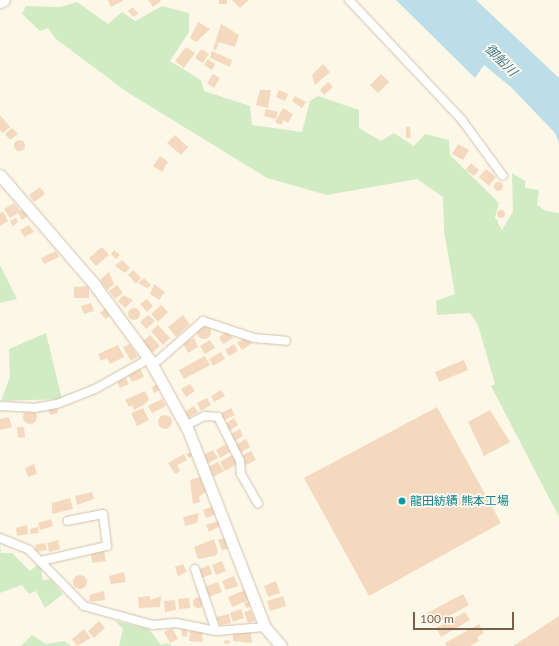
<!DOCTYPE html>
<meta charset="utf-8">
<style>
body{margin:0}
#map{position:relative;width:559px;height:646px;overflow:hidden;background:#fdf7e8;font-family:Lato,"Noto Sans JP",sans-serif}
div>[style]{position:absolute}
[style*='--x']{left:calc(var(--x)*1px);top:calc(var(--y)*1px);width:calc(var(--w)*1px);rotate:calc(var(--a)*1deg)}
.green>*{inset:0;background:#d1ecc5}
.water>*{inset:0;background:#bbdee9}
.building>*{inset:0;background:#f4d9be}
.round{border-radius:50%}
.roads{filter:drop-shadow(0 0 1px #d1c0ac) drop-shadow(0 0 1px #d1c0ac)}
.street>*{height:8px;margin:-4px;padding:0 4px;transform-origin:4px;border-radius:4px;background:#fff}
.secondary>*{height:11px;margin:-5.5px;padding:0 5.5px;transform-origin:5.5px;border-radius:5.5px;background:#fff}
.dots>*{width:11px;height:11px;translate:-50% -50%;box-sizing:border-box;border:2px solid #fffaef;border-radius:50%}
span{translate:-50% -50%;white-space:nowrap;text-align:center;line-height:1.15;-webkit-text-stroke:3.5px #fffaef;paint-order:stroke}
.culture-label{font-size:12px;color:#0d838f}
.left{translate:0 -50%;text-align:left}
.water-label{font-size:13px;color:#427a8e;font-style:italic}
.scale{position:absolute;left:413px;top:612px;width:101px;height:18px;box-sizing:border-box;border:2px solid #7a5f4a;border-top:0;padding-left:5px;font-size:12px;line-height:14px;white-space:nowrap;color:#7a5f4a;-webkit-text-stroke:3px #fffaef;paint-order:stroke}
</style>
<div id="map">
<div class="green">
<div style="clip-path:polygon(77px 2px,108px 24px,122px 12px,135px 21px,162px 6px,189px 13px,189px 32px,170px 61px,201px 80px,204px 91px,250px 106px,252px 125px,302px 132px,310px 101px,318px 96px,359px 110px,359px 128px,381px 141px,394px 133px,414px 146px,425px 134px,449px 140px,450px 155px,499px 203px,495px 217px,502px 230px,513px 211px,512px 173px,525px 181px,525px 188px,539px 190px,537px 205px,546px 211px,559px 213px,559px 517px,491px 386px,495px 384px,478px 325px,470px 313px,437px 315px,436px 301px,455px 294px,444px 231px,443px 197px,417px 179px,327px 195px,267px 178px,127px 92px,56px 39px,48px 28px,40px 31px,22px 14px,26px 6px,60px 7px)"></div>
<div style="clip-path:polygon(0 265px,17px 299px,0 303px)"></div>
<div style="clip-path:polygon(46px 333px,62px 399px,1px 401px,10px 377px,9px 349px)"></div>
<div style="clip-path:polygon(0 543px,1px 553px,12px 553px,30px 571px,40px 563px,43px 580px,51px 579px,63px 594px,45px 608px,36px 591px,29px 594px,22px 585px,0 593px)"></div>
<div style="clip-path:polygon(115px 621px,149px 629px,161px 645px,168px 643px,172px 646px,119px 646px,123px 629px)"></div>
<div style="clip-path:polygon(32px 635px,46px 644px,64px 641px,71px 646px,21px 646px)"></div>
</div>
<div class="water">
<div style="clip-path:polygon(396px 0,476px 0,559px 78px,559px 143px,555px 133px,511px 87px,484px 65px,475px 78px)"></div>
</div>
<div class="building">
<div style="clip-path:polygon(108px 0,123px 0,123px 1px,111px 7px)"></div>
<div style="clip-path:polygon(148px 0,160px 0,161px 1px,153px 7px)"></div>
<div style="clip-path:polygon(219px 0,227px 0,227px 4px,219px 4px)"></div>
<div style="clip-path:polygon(232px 0,249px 0,240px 8px)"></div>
<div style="clip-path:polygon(133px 7px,138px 14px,133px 17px,128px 11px)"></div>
<div style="clip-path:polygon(198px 22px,210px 29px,196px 42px,190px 38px)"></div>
<div style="clip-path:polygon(221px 24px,239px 35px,235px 47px,219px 42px,216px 50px,213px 49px)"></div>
<div style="clip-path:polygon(186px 47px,195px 53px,184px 68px,175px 61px)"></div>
<div style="clip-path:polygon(201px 49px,209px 54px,203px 63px,195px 58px)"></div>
<div style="clip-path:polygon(212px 51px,232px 60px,230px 67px,210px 58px)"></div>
<div style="clip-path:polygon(208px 59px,215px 64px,212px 70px,204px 65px)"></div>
<div style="clip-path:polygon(323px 64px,330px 72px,315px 85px,312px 75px)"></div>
<div style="clip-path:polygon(213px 74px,220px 78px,214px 88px,207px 83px)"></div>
<div style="clip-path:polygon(381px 74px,389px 82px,378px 93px,370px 85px)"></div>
<div style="clip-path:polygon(328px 82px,333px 87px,324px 95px,320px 90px)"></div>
<div style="clip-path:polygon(260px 90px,271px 90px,268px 108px,256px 105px)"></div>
<div style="clip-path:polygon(279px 90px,288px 94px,285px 101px,276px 97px)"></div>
<div style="clip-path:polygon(295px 96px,306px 102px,302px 108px,292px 101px)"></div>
<div style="clip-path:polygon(283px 108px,293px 114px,288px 123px,284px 120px,281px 125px,275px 122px)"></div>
<div style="clip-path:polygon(266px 109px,278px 112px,276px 119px,264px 116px)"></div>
<div style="clip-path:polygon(0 115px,10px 127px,3px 133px,0 130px)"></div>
<div style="clip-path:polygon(406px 127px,410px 127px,411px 138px,406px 138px)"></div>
<div style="clip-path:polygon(12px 128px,18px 134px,10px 140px,5px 134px)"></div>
<div style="clip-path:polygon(175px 135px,188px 147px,181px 155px,167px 143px)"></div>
<div class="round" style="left:13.5px;top:139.5px;width:11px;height:11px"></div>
<div style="clip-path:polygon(458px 144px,469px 150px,463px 160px,452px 154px)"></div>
<div style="clip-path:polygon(160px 156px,168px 162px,162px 172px,153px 166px)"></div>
<div style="clip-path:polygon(471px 163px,479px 170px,474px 176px,466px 170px)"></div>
<div style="clip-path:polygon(486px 169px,496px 177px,489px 186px,479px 177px)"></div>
<div class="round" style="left:493.5px;top:181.5px;width:9px;height:9px"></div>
<div style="clip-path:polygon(40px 187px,45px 194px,34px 202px,29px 195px)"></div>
<div style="clip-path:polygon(14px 203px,20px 211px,24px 209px,28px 216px,22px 220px,18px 213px,10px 218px,4px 209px)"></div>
<div class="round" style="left:497px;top:210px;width:8px;height:8px"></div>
<div style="clip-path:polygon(3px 212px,8px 221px,0 226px,0 213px)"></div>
<div style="clip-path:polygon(16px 218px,18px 222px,13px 226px,10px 221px)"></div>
<div style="clip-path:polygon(29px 225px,34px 232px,24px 237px,20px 230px)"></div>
<div style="clip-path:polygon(102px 247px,109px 255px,96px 266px,89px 258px)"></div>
<div style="clip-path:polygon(114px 250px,120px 255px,116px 259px,111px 254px)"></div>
<div style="clip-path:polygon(56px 251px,59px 257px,44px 264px,41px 258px)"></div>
<div style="clip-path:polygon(122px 260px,130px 268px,125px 273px,115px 266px)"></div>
<div style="clip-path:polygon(133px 270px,141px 278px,136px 284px,128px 275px)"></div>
<div style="clip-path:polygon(109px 272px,114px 284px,107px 290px,100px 280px)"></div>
<div style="clip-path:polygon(144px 278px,151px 285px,147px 288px,138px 283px)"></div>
<div style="clip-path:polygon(154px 284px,165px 292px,159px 300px,150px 294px)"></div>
<div style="clip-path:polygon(117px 285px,123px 293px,115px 299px,109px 291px)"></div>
<div style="clip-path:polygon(89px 286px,89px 298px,74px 298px,74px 287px)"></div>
<div style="clip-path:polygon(123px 295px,133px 300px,125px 308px,118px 301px)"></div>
<div style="clip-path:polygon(147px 299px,153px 306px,147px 312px,140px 304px)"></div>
<div style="clip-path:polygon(91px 303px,94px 311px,84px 314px,81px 306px)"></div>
<div style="clip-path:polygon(161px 305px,168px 312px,158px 322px,151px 314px)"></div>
<div class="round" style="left:128px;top:308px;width:12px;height:12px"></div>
<div style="clip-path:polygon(105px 308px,111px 315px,106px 319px,100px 313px)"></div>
<div style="clip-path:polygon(148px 315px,155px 321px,146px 329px,140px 322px)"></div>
<div style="clip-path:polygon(183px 315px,190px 324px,176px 337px,168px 327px)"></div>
<div style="clip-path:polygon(158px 325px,170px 338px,163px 345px,151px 331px)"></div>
<div class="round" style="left:197px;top:325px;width:14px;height:14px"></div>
<div style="clip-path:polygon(228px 331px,233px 338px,223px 344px,219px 337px)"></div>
<div style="clip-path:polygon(150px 335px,160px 346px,152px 353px,142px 342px)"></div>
<div style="clip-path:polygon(247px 336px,252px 343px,242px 350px,237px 343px)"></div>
<div style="clip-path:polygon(194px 338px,198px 347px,188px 353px,183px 343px)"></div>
<div style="clip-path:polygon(210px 340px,215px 348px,205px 354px,200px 346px)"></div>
<div style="clip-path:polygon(130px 344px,138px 357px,131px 361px,123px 347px)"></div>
<div style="clip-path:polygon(234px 344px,238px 351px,229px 356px,225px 350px)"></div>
<div style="clip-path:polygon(118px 345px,124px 357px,110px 364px,107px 358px,101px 361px,98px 354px)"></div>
<div style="clip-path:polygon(221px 352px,225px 359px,213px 366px,209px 359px)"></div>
<div style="clip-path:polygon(205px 356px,210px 365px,184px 379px,179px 370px)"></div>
<div style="clip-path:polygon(464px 360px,468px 370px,439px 382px,435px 372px)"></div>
<div style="clip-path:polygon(140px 368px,144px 377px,132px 382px,128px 374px)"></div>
<div style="clip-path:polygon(126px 378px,129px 384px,120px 388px,117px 382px)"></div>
<div style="clip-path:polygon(158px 384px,161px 389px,154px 393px,152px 387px)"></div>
<div style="clip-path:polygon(190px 384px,195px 391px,186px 397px,181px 389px)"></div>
<div style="clip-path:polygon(221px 390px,225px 396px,214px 402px,211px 396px)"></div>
<div style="clip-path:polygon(145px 391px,149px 399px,145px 404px,134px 410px,132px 405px,129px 407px,125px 400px)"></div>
<div style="clip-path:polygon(207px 398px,211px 405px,201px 411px,197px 403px)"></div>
<div style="clip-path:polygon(162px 399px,166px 406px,152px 413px,148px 406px)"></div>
<div style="clip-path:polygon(57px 406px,58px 413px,50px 415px,48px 408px)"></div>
<div style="clip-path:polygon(194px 406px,198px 412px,188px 418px,184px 412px)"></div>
<div style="clip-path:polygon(437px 407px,501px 523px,369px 596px,304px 478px)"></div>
<div style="clip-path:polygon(143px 408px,149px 420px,137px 426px,131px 413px)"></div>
<div style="clip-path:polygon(231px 408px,235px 415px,224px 420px,221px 413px)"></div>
<div class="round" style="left:23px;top:410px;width:14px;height:14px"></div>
<div style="clip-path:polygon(490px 410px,510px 442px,484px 456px,468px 422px)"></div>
<div class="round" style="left:158px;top:415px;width:14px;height:14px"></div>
<div style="clip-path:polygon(9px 417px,12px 427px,0 430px,0 419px)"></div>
<div style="clip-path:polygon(234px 418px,238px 425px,229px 431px,225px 424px)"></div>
<div style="clip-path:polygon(17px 427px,24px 427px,25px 437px,18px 438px)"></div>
<div style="clip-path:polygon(240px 429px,243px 436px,233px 442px,229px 435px)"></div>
<div style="clip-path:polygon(246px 439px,250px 447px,240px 453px,235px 445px)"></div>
<div style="clip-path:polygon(226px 444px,230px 452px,220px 458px,216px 450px)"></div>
<div style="clip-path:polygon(213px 450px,218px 458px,207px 464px,203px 455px)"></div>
<div style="clip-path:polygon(251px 451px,256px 460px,246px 465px,241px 456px)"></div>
<div style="clip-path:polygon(191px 452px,193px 456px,189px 458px,186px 454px)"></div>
<div style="clip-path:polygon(184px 454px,187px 460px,177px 465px,180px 471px,175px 474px,168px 463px)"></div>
<div style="clip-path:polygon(232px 455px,237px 464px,225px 471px,220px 462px)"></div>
<div style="clip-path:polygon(218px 462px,224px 471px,213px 477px,208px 467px)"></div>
<div style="clip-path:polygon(34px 464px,37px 474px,28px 477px,25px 468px)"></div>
<div style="clip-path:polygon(203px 476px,207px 491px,199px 497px,200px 502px,193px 504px,190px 480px)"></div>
<div style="clip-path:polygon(92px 492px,94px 499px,77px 505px,75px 496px)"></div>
<div style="clip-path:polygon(70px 498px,73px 509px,52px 514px,52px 503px)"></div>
<div style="clip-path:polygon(213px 506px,216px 514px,206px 518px,203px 510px)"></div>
<div style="clip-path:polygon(199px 513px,197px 523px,185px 526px,183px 517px)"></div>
<div style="clip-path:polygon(51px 519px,53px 526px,40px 530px,38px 523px)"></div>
<div style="clip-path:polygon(218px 521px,220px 526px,209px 532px,206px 525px)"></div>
<div style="clip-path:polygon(27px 525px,28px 534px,17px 536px,16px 528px)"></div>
<div style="clip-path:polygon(38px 527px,39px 533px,31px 534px,30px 529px)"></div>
<div style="clip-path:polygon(226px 537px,230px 548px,222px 550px,218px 540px)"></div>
<div style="clip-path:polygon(214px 539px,218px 552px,215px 556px,198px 559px,194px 547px)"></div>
<div style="clip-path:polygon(58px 540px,60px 549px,49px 552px,47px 543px)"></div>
<div style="clip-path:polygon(45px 543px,47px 550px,36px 552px,35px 545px)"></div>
<div style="clip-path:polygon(104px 550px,106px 561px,92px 563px,91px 553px)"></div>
<div style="clip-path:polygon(222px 561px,226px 571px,216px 575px,212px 565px)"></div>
<div style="clip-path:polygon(183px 564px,187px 572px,178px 576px,175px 567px)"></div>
<div style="clip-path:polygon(209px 565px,212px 574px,202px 578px,198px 570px)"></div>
<div style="clip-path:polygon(124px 572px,126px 582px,111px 584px,109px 576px)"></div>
<div class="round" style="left:73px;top:575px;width:14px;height:14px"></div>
<div style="clip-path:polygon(234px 576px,238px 586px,226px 590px,222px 581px)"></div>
<div style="clip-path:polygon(276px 581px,280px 593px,268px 597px,264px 586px)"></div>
<div style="clip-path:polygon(218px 582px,222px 592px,209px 597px,205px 587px)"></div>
<div style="clip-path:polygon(245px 590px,249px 600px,232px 607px,228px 597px)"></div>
<div style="clip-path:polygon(104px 591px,105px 600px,90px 602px,89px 595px)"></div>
<div style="clip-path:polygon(463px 594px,469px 605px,433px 625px,427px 613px)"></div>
<div style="clip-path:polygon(150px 596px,150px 600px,161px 596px,160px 607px,139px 608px,138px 597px)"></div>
<div style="clip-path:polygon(283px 596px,286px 606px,270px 611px,267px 601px)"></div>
<div class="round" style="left:192.5px;top:596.5px;width:11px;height:11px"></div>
<div style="clip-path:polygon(189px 598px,190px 608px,179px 609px,178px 599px)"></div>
<div style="clip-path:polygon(175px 600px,176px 610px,165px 612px,164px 601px)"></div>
<div style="clip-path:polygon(249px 601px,251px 606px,246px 608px,244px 603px)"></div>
<div style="clip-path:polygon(241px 609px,244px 618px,233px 622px,230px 613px)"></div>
<div style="clip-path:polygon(251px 610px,255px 621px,248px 623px,244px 612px)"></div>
<div style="clip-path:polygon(465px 612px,470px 620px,441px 637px,436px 628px)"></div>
<div style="clip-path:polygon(229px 614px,231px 623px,220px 625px,216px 617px)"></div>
<div style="clip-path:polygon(559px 616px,559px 646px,513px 646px)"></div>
<div style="clip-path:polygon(99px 621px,105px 628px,94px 638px,88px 631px)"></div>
<div style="clip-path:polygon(479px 624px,484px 633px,477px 637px,479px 641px,470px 646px,446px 646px,445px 643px)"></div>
<div style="clip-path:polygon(172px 628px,178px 639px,170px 643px,164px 632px)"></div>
<div style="clip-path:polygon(181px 628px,188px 629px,187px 637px,182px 636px)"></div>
<div style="clip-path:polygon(84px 629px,91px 638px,77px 646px,72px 639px)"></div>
<div style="clip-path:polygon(190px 631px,202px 632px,203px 642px,189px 641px)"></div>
<div style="clip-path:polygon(251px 632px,252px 643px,233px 641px,233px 633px)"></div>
<div style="clip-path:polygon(229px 640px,230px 643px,225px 644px,224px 641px)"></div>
</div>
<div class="roads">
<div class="street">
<div style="--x:349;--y:0;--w:165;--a:46.7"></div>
<div style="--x:462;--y:120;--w:69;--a:53.8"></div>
<div style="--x:153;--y:365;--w:67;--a:-41.3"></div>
<div style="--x:203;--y:321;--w:54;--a:18.4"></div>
<div style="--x:254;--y:338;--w:32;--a:5"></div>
<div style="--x:0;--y:406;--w:34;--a:3"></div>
<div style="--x:34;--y:408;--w:23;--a:-10"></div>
<div style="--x:57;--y:404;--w:41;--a:-21.5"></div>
<div style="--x:95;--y:389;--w:62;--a:-29.1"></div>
<div style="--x:185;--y:426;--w:22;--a:-27"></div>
<div style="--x:205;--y:416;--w:13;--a:4"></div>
<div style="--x:218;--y:417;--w:49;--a:63.4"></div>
<div style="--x:240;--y:461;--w:13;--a:86"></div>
<div style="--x:241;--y:474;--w:34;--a:60"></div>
<div style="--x:0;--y:538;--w:31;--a:22"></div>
<div style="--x:29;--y:550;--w:78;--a:45.5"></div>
<div style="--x:84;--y:606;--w:72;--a:15.4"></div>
<div style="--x:153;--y:625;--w:23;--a:-5"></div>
<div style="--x:176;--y:623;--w:41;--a:11.3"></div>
<div style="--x:216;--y:631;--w:49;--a:-4.7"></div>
<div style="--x:41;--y:561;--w:68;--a:-12.8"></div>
<div style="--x:107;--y:546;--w:32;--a:-97"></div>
<div style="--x:103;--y:514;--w:36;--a:169"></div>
<div style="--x:195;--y:569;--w:65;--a:71.3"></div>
</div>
<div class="secondary">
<div style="--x:0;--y:2;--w:4;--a:-27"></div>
<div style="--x:0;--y:175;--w:144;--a:49.2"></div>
<div style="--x:94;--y:284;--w:93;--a:53.7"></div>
<div style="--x:149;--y:359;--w:81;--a:61.2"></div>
<div style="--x:188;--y:430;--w:212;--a:68.7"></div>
<div style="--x:265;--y:627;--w:25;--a:50"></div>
</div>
</div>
<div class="dots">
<div style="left:402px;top:501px;background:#0f9aa8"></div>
</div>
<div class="culture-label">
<span class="left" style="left:410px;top:501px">龍田紡績 熊本工場</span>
</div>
<div class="water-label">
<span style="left:501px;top:60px;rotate:45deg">御船川</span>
</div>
<div class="scale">100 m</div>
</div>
